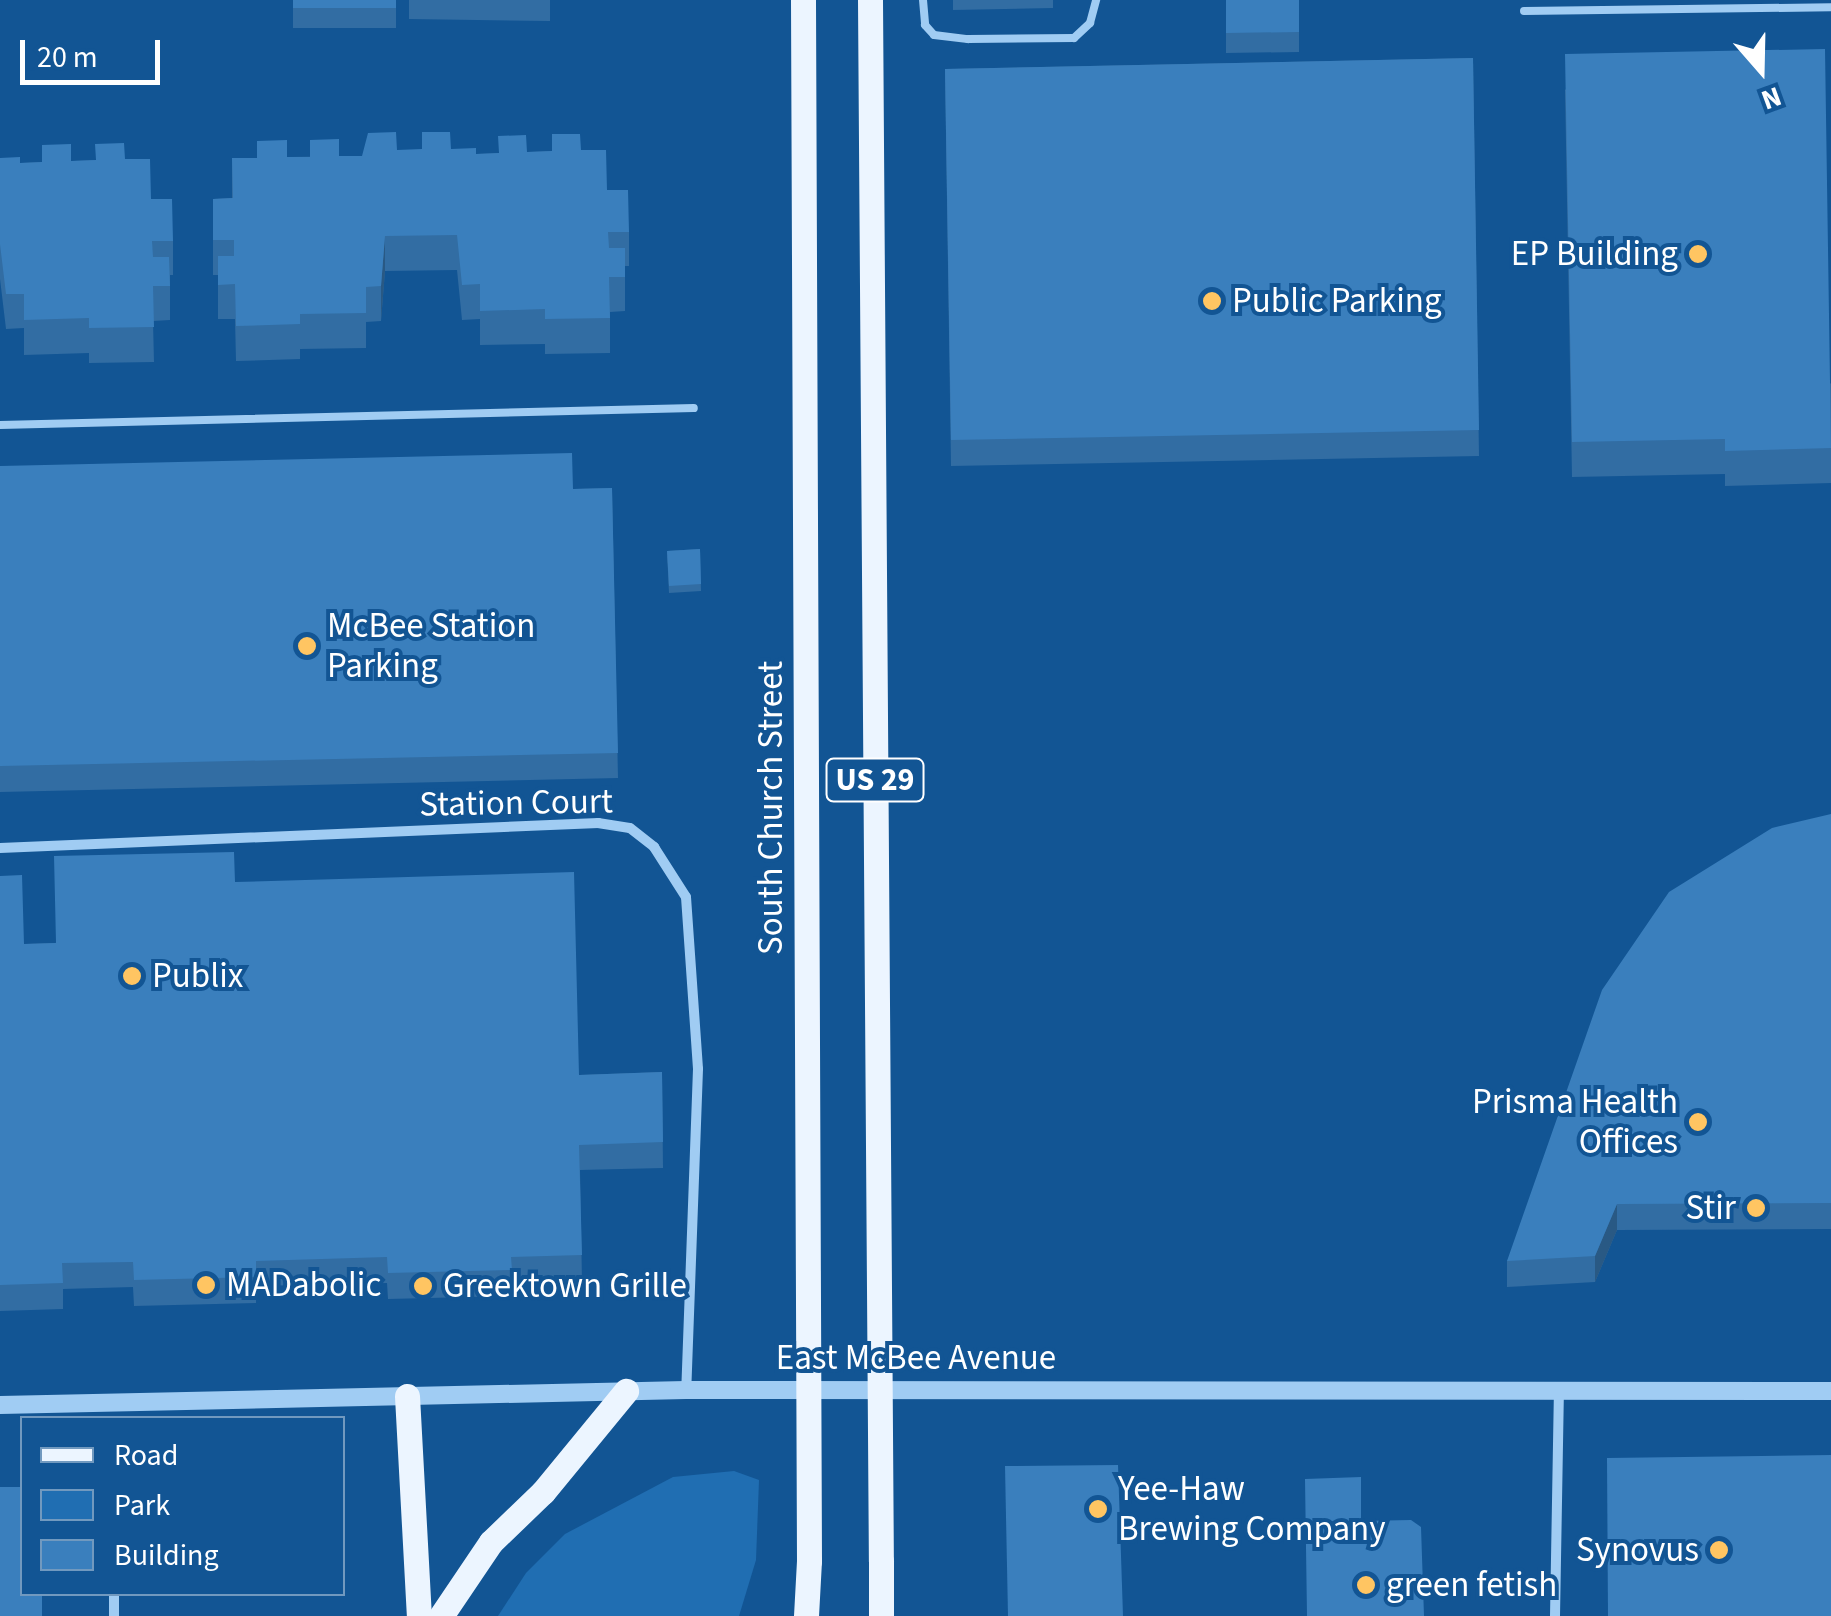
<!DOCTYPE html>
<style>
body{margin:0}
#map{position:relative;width:1831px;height:1616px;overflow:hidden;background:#125594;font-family:"Source Sans 3",sans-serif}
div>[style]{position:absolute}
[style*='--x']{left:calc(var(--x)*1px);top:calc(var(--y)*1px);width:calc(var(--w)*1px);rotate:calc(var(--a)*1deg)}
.green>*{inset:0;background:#206eb2}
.service>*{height:8px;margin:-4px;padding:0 4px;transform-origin:4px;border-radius:4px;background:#a0ccf3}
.minor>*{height:10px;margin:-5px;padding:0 5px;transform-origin:5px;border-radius:5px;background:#a0ccf3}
.tertiary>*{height:18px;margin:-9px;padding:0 9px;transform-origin:9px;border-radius:9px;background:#a0ccf3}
.primary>*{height:25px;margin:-12.5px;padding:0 12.5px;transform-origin:12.5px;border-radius:12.5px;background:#ecf5ff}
.primary-bridge>*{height:25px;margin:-12.5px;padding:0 12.5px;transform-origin:12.5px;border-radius:12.5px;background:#ecf5ff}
.wall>*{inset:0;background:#326da3}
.shaded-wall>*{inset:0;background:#295984}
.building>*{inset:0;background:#3a7fbd}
.dots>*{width:28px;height:28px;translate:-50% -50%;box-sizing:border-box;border:5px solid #125594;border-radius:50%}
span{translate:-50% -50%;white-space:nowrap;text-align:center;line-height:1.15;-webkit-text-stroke:8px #125594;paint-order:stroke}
.shield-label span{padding:2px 8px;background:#125594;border:2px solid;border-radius:8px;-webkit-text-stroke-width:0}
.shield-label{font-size:32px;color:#fff;font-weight:700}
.poi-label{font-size:35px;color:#fff}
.right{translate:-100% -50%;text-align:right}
.left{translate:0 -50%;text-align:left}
.street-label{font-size:35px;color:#fff}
.legend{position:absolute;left:20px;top:1416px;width:325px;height:180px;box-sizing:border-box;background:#125594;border:2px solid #7199bf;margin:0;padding:12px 18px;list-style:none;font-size:30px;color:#fff}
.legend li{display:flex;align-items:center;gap:20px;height:50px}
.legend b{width:50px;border:2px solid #7199bf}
.north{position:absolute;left:1711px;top:20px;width:100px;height:100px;-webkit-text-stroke:8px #125594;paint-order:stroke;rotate:160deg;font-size:28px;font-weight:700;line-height:40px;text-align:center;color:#fff}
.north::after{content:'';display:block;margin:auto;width:35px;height:45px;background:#fff;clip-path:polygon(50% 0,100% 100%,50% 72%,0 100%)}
.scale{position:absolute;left:20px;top:40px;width:140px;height:45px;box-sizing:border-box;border:5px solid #fff;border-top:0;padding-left:12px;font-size:30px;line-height:35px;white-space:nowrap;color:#fff;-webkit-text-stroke:8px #125594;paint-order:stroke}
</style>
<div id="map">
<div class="green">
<div style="clip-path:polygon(734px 1471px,759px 1480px,756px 1560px,739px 1616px,498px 1616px,526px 1573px,565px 1534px,673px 1477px)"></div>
</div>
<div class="service">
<div style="--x:923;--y:0;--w:25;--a:85"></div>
<div style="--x:925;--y:25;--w:13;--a:48"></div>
<div style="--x:934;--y:35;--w:34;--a:7"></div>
<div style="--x:968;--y:39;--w:106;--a:-0.5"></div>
<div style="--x:1074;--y:38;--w:22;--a:-43"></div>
<div style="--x:1090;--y:23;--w:24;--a:-75"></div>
<div style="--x:1524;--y:11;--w:307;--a:-0.7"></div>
<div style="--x:0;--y:425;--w:694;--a:-1.4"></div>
</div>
<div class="minor">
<div style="--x:0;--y:848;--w:599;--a:-2.39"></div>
<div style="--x:598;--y:823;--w:32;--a:9"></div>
<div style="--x:630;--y:828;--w:31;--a:38"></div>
<div style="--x:654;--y:847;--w:59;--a:57.4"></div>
<div style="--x:686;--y:897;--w:172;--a:86"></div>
<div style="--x:698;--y:1069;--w:321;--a:92.1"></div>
<div style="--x:114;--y:1594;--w:22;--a:90"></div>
<div style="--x:1555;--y:1616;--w:225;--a:-89"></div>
</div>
<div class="tertiary">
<div style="--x:0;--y:1405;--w:686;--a:-1.25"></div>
<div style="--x:686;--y:1390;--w:1145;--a:0.05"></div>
</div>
<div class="primary">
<div style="--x:407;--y:1396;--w:220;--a:86.9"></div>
<div style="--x:881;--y:1561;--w:55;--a:90"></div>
<div style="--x:441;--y:1616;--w:89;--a:-56"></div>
<div style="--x:491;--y:1542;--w:72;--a:-43.9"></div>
<div style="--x:543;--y:1492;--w:131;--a:-50.6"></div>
<div style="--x:806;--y:1616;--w:55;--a:-86.9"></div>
</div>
<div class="primary-bridge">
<div style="--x:803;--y:0;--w:1561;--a:89.78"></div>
<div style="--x:870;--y:0;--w:1561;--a:89.6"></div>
</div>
<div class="wall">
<div style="clip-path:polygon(293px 0,396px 0,396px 28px,293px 28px)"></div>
<div style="clip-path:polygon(409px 0,550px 0,550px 21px,409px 19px)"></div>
<div style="clip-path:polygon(953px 0,1053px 0,1053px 8px,953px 10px)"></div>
<div style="clip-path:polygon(1226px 0,1299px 0,1299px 52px,1226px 53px)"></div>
<div style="clip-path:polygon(1473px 58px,1479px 456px,951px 466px,945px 69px)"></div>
<div style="clip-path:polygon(1565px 89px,1831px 384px,1831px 483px,1725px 486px,1725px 474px,1572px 477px)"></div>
<div style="clip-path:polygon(257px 141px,287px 157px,362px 156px,397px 150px,476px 154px,581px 150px,607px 190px,629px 232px,629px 266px,625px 266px,625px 311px,610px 312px,610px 353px,545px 354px,545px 344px,480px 345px,480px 319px,462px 320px,457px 270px,385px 271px,381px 321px,366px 322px,366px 348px,300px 349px,300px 359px,236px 361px,235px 319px,218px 319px,218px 275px,213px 275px,213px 199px,232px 198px,232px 158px,257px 158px)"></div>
<div style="clip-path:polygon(0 158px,20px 163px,125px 159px,151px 199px,173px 241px,173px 275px,170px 275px,170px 320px,153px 321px,154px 362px,89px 363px,89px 353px,24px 355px,24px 328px,6px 329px,0 279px)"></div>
<div style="clip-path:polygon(0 466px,573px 489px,612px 488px,618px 778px,0 792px)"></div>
<div style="clip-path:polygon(700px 549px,701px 591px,669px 593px,667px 551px)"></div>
<div style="clip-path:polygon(1831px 814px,1831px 1229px,1617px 1230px,1595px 1282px,1507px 1287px,1507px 1261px)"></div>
<div style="clip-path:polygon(0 876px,24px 944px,55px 943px,235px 882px,579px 1075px,662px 1072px,663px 1168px,580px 1170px,582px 1281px,512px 1283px,512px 1296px,388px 1299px,387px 1283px,256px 1286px,256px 1303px,134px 1306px,133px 1287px,63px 1289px,63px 1309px,0 1311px)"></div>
</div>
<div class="shaded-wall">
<div style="clip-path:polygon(385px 236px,385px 271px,381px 321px,381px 286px)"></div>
<div style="clip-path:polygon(1617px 1204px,1617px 1230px,1595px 1282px,1595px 1256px)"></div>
</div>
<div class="building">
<div style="clip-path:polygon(293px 0,396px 0,396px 8px,293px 8px)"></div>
<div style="clip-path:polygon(1226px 0,1299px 0,1299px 32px,1226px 33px)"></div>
<div style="clip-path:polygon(1825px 49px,1831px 448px,1725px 451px,1725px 439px,1572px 442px,1565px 54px)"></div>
<div style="clip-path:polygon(1473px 58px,1479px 430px,951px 440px,945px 69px)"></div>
<div style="clip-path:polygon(396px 132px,397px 150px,422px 149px,422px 132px,450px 132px,451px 149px,476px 148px,476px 154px,499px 153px,498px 136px,526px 135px,527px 152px,552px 151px,552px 134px,580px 134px,581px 150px,606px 150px,607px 190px,628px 190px,629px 232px,608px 232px,609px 248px,625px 248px,625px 277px,609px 277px,610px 318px,545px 319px,545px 309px,480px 311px,480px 284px,462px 285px,457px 235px,385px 236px,381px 286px,366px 287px,366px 313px,300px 314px,300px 324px,236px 326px,235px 284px,218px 285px,218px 256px,234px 256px,234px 240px,213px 240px,213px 199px,233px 198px,232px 158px,257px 158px,257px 141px,287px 140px,287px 157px,310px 157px,310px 140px,339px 139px,339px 156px,362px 156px,368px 133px)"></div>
<div style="clip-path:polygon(124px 143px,125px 159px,150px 159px,151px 199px,172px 199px,173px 241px,152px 241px,153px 257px,169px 257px,170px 286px,153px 286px,154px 327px,89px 328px,89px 318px,24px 320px,24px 294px,6px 294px,0 244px,0 158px,20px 157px,20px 163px,42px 162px,42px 145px,71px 144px,71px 161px,96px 160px,95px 144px)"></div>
<div style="clip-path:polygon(572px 453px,573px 489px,612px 488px,618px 753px,0 766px,0 466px)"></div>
<div style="clip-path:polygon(700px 549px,701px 584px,669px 586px,667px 551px)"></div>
<div style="clip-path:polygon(1831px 814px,1831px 1203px,1617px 1204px,1595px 1256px,1507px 1261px,1602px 990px,1669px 892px,1772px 828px)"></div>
<div style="clip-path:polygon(234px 852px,235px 882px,574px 872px,579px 1075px,662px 1072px,663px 1142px,579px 1145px,582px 1255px,511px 1257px,512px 1270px,388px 1273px,387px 1257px,256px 1261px,256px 1277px,134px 1280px,133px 1262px,62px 1263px,63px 1283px,0 1285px,0 876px,22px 875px,24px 944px,56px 943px,54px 856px)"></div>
<div style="clip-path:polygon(1831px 1455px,1831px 1616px,1608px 1616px,1607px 1458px)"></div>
<div style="clip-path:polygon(1118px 1465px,1123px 1616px,1008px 1616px,1005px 1466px)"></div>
<div style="clip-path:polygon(1361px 1477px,1361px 1521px,1411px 1520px,1421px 1527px,1424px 1616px,1307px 1616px,1305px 1479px)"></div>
<div style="clip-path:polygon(0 1487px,22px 1487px,22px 1594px,42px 1594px,42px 1616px,0 1616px)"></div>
</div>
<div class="dots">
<div style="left:1698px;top:254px;background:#ffc562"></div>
<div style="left:1212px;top:301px;background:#ffc562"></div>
<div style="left:307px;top:646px;background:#ffc562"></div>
<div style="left:132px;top:976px;background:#ffc562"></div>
<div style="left:1698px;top:1122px;background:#ffc562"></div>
<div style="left:1756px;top:1208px;background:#ffc562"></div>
<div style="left:206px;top:1285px;background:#ffc562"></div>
<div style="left:423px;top:1286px;background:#ffc562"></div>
<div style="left:1098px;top:1509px;background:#ffc562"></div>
<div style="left:1719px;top:1550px;background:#ffc562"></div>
<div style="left:1366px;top:1585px;background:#ffc562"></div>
</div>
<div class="shield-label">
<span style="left:875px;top:780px">US 29</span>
</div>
<div class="poi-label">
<span class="right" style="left:1678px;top:254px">EP Building</span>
<span class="left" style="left:1232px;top:301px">Public Parking</span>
<span class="left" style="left:327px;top:646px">McBee Station<br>Parking</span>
<span class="left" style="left:152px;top:976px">Publix</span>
<span class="right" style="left:1678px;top:1122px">Prisma Health<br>Offices</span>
<span class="right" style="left:1736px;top:1208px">Stir</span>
<span class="left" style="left:226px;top:1285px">MADabolic</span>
<span class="left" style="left:443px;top:1286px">Greektown Grille</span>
<span class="left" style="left:1118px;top:1509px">Yee-Haw<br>Brewing Company</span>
<span class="right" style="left:1699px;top:1550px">Synovus</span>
<span class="left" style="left:1386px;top:1585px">green fetish</span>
</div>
<div class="street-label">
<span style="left:516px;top:803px;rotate:-1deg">Station Court</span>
<span style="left:771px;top:808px;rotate:-90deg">South Church Street</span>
<span style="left:916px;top:1358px">East McBee Avenue</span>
</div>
<ul class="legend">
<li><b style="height:12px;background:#ecf5ff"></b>Road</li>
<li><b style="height:28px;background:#206eb2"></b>Park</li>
<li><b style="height:28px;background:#3a7fbd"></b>Building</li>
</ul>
<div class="north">N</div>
<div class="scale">20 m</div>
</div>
